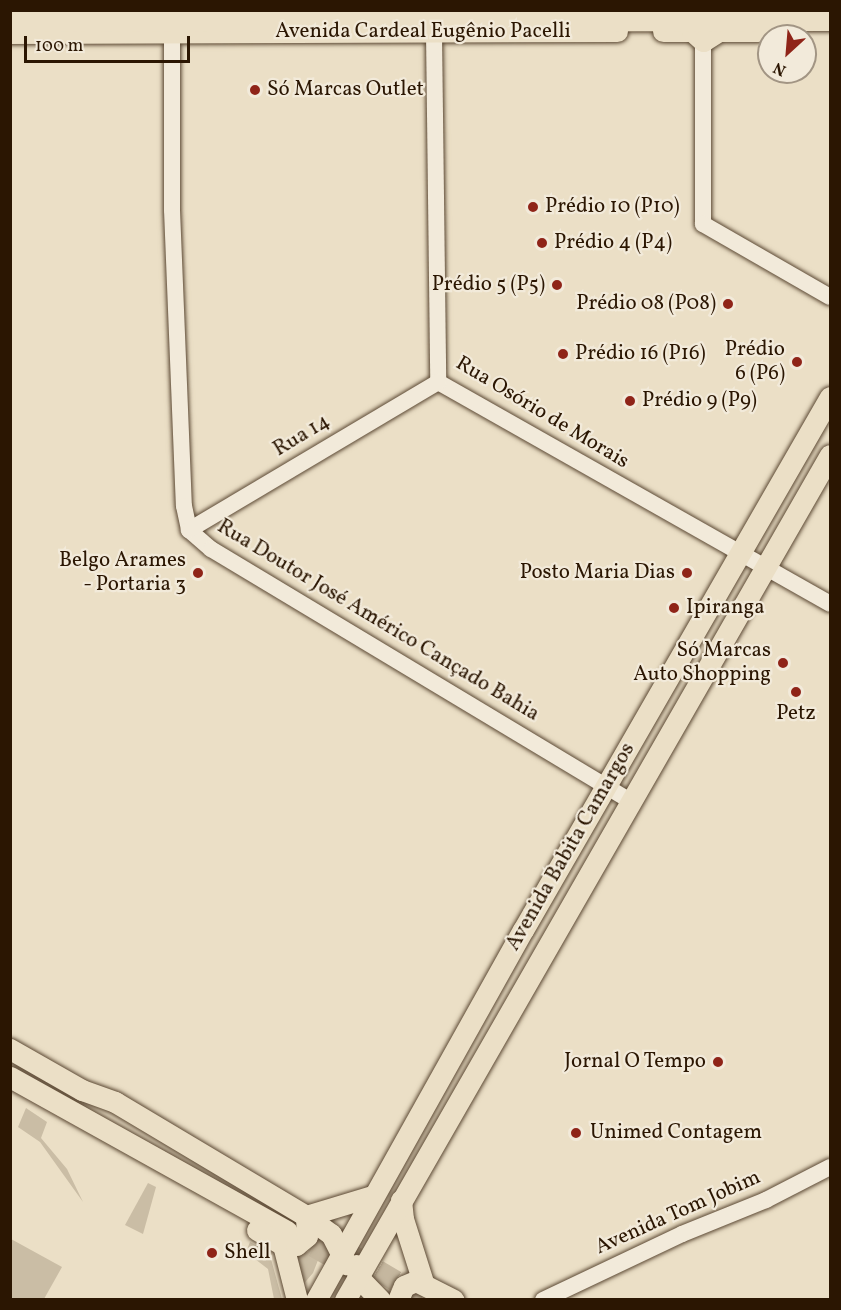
<!DOCTYPE html>
<meta charset="utf-8">
<style>
body{margin:0}
#map{position:relative;width:841px;height:1310px;overflow:hidden;background:#ebdfc6;font-family:Vollkorn,serif}
div>[style]{position:absolute}
[style*='--x']{left:calc(var(--x)*1px);top:calc(var(--y)*1px);width:calc(var(--w)*1px);rotate:calc(var(--a)*1deg)}
.green>*{inset:0;background:#cabda5}
.major-tunnel>*{height:21px;margin-top:-10.5px;transform-origin:0;background:repeating-linear-gradient(90deg,#c5b79f 0 21px,transparent 0 31px)}
.roads{filter:drop-shadow(0 0 2px #5b4833) drop-shadow(0 0 2px #5b4833)}
.minor>*{height:16px;margin:-8px;padding:0 8px;transform-origin:8px;border-radius:8px;background:#f2eada}
.major>*{height:21px;margin:-10.5px;padding:0 10.5px;transform-origin:10.5px;border-radius:10.5px;background:#ebdfc6}
.highway>*{height:24px;margin:-12px;padding:0 12px;transform-origin:12px;border-radius:12px;background:#ebdfc6}
.dots>*{width:16px;height:16px;translate:-50% -50%;box-sizing:border-box;border:3px solid #f2eada;border-radius:50%}
span{translate:-50% -50%;white-space:nowrap;text-align:center;line-height:1.15;-webkit-text-stroke:4.5px #f2eada;paint-order:stroke}
.street-label{font-size:21px;color:#2b1602}
.poi-label{font-size:21px;color:#2b1602}
.left{translate:0 -50%;text-align:left}
.right{translate:-100% -50%;text-align:right}
.frame{position:absolute;inset:0;border:12px solid #2b1602;pointer-events:none}
.north{position:absolute;left:757px;top:24px;width:60px;height:60px;box-sizing:border-box;background:#f2eada;border:2px solid #a29584;border-radius:50%;rotate:206deg;font-size:16px;font-weight:700;line-height:24px;text-align:center;color:#2b1602}
.north::after{content:'';display:block;margin:auto;width:21px;height:27px;background:#8f2418;clip-path:polygon(50% 0,100% 100%,50% 72%,0 100%)}
.scale{position:absolute;left:24px;top:36px;width:166px;height:27px;box-sizing:border-box;border:3px solid #2b1602;border-top:0;padding-left:8px;font-size:18px;line-height:21px;white-space:nowrap;color:#2b1602;-webkit-text-stroke:4px #f2eada;paint-order:stroke}
</style>
<div id="map">
<div class="green">
<div style="clip-path:polygon(26px 1108px,47px 1122px,41px 1138px,67px 1169px,83px 1202px,40px 1142px,18px 1127px)"></div>
<div style="clip-path:polygon(148px 1183px,156px 1187px,143px 1234px,125px 1225px)"></div>
<div style="clip-path:polygon(11px 1239px,62px 1267px,44px 1299px,11px 1299px)"></div>
<div style="clip-path:polygon(317px 1239px,320px 1255px,313px 1273px,300px 1288px,291px 1257px,308px 1252px)"></div>
<div style="clip-path:polygon(250px 1242px,269px 1252px,282px 1299px,274px 1299px,268px 1269px,246px 1252px)"></div>
</div>
<div class="major-tunnel">
<div style="--x:287;--y:1231;--w:77;--a:29.6"></div>
<div style="--x:351;--y:1254;--w:86;--a:30.7"></div>
</div>
<div class="roads">
<div class="minor">
<div style="--x:172;--y:32;--w:178;--a:90"></div>
<div style="--x:172;--y:210;--w:296;--a:87.7"></div>
<div style="--x:184;--y:506;--w:25;--a:78"></div>
<div style="--x:189;--y:530;--w:29;--a:41"></div>
<div style="--x:211;--y:549;--w:491;--a:31"></div>
<div style="--x:434;--y:33;--w:349;--a:89.3"></div>
<div style="--x:438;--y:382;--w:450;--a:29.5"></div>
<div style="--x:703;--y:41;--w:183;--a:90"></div>
<div style="--x:703;--y:224;--w:146;--a:29.9"></div>
<div style="--x:189;--y:530;--w:290;--a:-30.7"></div>
<div style="--x:543;--y:1300;--w:154;--a:-25.4"></div>
<div style="--x:682;--y:1234;--w:91;--a:-22"></div>
<div style="--x:766;--y:1200;--w:72;--a:-27.3"></div>
</div>
<div class="major">
<div style="--x:663;--y:31;--w:29;--a:0"></div>
<div style="--x:692;--y:31;--w:15;--a:42"></div>
<div style="--x:703;--y:41;--w:19;--a:-32"></div>
<div style="--x:719;--y:31;--w:39;--a:0"></div>
<div style="--x:10;--y:33;--w:607;--a:-0.19"></div>
<div style="--x:10;--y:1049;--w:83;--a:29.7"></div>
<div style="--x:82;--y:1090;--w:35;--a:20"></div>
<div style="--x:115;--y:1102;--w:222;--a:30.8"></div>
<div style="--x:306;--y:1216;--w:31;--a:36"></div>
<div style="--x:331;--y:1234;--w:34;--a:63"></div>
<div style="--x:10;--y:1077;--w:317;--a:29.1"></div>
<div style="--x:401;--y:1200;--w:19;--a:84"></div>
<div style="--x:403;--y:1219;--w:66;--a:72.4"></div>
<div style="--x:306;--y:1216;--w:69;--a:-16.9"></div>
<div style="--x:257;--y:1230;--w:30;--a:30"></div>
<div style="--x:283;--y:1245;--w:57;--a:75.7"></div>
<div style="--x:283;--y:1245;--w:13;--a:0"></div>
<div style="--x:296;--y:1245;--w:14;--a:-39"></div>
<div style="--x:307;--y:1236;--w:20;--a:-93"></div>
<div style="--x:356;--y:1265;--w:12;--a:81"></div>
<div style="--x:358;--y:1277;--w:32;--a:46"></div>
<div style="--x:316;--y:1300;--w:424;--a:-60.8"></div>
<div style="--x:523;--y:930;--w:615;--a:-60.06"></div>
<div style="--x:345;--y:1300;--w:974;--a:-60.15"></div>
<div style="--x:398;--y:1300;--w:15;--a:-67"></div>
<div style="--x:404;--y:1286;--w:13;--a:-23"></div>
<div style="--x:416;--y:1281;--w:42;--a:26.6"></div>
</div>
<div class="highway">
<div style="--x:10;--y:20;--w:820;--a:-0.07"></div>
</div>
</div>
<div class="dots">
<div style="left:255px;top:90px;background:#8f2418"></div>
<div style="left:533px;top:207px;background:#8f2418"></div>
<div style="left:542px;top:243px;background:#8f2418"></div>
<div style="left:557px;top:285px;background:#8f2418"></div>
<div style="left:728px;top:304px;background:#8f2418"></div>
<div style="left:563px;top:354px;background:#8f2418"></div>
<div style="left:797px;top:362px;background:#8f2418"></div>
<div style="left:630px;top:401px;background:#8f2418"></div>
<div style="left:198px;top:573px;background:#8f2418"></div>
<div style="left:687px;top:573px;background:#8f2418"></div>
<div style="left:674px;top:608px;background:#8f2418"></div>
<div style="left:783px;top:663px;background:#8f2418"></div>
<div style="left:796px;top:692px;background:#8f2418"></div>
<div style="left:718px;top:1062px;background:#8f2418"></div>
<div style="left:576px;top:1133px;background:#8f2418"></div>
<div style="left:212px;top:1253px;background:#8f2418"></div>
</div>
<div class="street-label">
<span style="left:423px;top:32px">Avenida Cardeal Eugênio Pacelli</span>
<span style="left:542px;top:413px;rotate:31deg">Rua Osório de Morais</span>
<span style="left:302px;top:436px;rotate:-31deg">Rua 14</span>
<span style="left:378px;top:621px;rotate:31deg">Rua Doutor José Américo Cançado Bahia</span>
<span style="left:571px;top:847px;rotate:-60deg">Avenida Babita Camargos</span>
<span style="left:678px;top:1213px;rotate:-24deg">Avenida Tom Jobim</span>
</div>
<div class="poi-label">
<span class="left" style="left:267px;top:90px">Só Marcas Outlet</span>
<span class="left" style="left:545px;top:207px">Prédio 10 (P10)</span>
<span class="left" style="left:554px;top:243px">Prédio 4 (P4)</span>
<span class="right" style="left:545px;top:285px">Prédio 5 (P5)</span>
<span class="right" style="left:716px;top:304px">Prédio 08 (P08)</span>
<span class="right" style="left:785px;top:362px">Prédio<br>6 (P6)</span>
<span class="left" style="left:575px;top:354px">Prédio 16 (P16)</span>
<span class="left" style="left:642px;top:401px">Prédio 9 (P9)</span>
<span class="right" style="left:186px;top:573px">Belgo Arames<br>- Portaria 3</span>
<span class="right" style="left:675px;top:573px">Posto Maria Dias</span>
<span class="left" style="left:686px;top:608px">Ipiranga</span>
<span class="right" style="left:771px;top:663px">Só Marcas<br>Auto Shopping</span>
<span style="left:796px;top:714px">Petz</span>
<span class="right" style="left:706px;top:1062px">Jornal O Tempo</span>
<span class="left" style="left:590px;top:1133px">Unimed Contagem</span>
<span class="left" style="left:224px;top:1253px">Shell</span>
</div>
<div class="frame"></div>
<div class="north">N</div>
<div class="scale">100 m</div>
</div>
